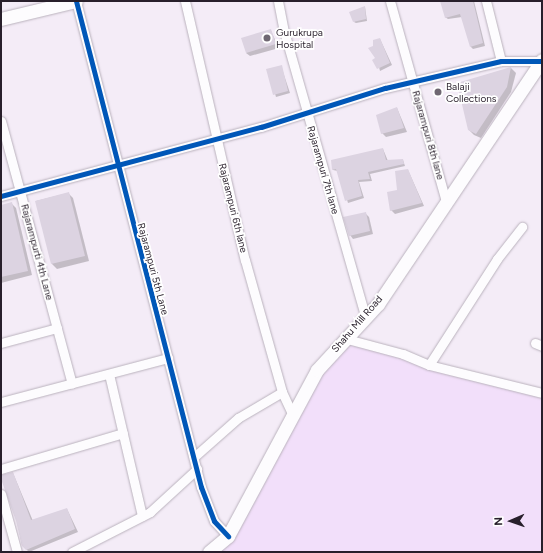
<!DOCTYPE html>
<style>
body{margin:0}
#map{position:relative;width:543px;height:553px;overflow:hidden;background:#f4ecf7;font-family:Figtree,sans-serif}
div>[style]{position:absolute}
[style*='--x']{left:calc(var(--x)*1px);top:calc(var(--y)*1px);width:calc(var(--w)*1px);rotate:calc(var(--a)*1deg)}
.built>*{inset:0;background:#f2dffa}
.shadow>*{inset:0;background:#0003}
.building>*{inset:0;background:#dcd3e1}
.roads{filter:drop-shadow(0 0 1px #bab2bd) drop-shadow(0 0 1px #bab2bd)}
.street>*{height:9px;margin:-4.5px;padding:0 4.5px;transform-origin:4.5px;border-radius:4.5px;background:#fdfcfe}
.secondary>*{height:13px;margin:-6.5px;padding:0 6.5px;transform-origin:6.5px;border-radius:6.5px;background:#fdfcfe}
.cycleway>*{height:5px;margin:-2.5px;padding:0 2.5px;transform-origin:2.5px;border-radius:2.5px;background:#0057b8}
.dots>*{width:11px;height:11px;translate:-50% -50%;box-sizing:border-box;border:2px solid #fff;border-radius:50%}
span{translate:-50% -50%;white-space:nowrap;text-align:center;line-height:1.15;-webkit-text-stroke:3.5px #fff;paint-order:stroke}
.poi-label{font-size:10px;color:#281f2b}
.left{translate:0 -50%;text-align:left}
.street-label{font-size:10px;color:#281f2b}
.frame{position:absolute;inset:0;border:2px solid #281f2b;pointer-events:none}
.north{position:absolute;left:491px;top:501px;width:40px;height:40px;-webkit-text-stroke:3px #fff;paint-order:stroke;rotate:268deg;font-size:11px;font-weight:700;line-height:16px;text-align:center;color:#281f2b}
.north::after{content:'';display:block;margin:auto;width:14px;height:18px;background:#281f2b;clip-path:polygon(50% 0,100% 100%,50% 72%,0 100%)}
</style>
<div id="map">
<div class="built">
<div style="clip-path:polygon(347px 339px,542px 393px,542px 552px,209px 552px,225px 538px,301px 397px)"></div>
</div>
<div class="shadow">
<div style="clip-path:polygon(450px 1px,474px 1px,485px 46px,473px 49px,471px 47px,462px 17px,448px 19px,445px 17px)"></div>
<div style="clip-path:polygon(365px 7px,367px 21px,356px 23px,354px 22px)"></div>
<div style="clip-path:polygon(271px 31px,279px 48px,250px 56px,246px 53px)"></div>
<div style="clip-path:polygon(380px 39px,392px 65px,380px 71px,374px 47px)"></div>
<div style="clip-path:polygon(281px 66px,290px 93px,276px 97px,268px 70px)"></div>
<div style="clip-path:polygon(511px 68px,516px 73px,511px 92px,481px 138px,474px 135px,469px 130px,458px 84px)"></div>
<div style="clip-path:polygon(397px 108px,407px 132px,386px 137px,382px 133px)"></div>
<div style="clip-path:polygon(383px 149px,388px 161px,403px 160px,405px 166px,370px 174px,372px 181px,359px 182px,364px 198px,348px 203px,338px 171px,333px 170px,332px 161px)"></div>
<div style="clip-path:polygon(408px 170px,424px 206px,395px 214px,391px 210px)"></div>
<div style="clip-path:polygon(68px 193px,73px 198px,89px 261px,57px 269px,52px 264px,36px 201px)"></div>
<div style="clip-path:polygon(11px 203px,16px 208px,32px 275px,1px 283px,1px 206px)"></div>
<div style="clip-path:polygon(365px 213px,369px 217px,373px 234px,353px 239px,350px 235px)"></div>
<div style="clip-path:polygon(13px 473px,33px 521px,67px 509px,78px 532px,29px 552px,22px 545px,17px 521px,1px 476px)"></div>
</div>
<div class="building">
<div style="clip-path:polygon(440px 1px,473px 1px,483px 43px,470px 47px,460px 14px,445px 18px)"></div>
<div style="clip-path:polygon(365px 6px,366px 19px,353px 22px,349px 12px)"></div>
<div style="clip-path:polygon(271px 29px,276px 44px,246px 53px,241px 38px)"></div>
<div style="clip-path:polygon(380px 38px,390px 63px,377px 69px,372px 60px,375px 58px,368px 48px,373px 46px,373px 40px)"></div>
<div style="clip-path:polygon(282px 65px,288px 91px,273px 95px,266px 69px)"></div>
<div style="clip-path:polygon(511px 67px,507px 87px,476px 134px,468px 130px,457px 83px)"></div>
<div style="clip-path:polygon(397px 107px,404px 128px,381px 134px,376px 115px)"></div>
<div style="clip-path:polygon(383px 148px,386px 160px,403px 159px,404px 164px,368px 172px,370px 179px,358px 180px,362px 196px,345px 201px,336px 169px,332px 170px,331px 160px)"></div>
<div style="clip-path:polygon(408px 169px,422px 203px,390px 211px,387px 192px,397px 190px,395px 171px)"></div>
<div style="clip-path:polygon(69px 192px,85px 256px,51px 264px,35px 201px)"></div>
<div style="clip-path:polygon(12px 202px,28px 271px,1px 277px,1px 205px)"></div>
<div style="clip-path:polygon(366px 212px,370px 231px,349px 236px,343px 217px)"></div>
<div style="clip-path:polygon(13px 472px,31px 520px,67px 508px,75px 529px,26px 550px,22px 546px,16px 521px,1px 479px,1px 475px)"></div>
</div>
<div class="roads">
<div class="street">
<div style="--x:76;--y:1;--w:502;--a:75.58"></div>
<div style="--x:201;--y:487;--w:36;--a:69"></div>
<div style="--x:214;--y:521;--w:21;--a:47"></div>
<div style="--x:185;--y:1;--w:266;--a:77"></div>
<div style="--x:245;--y:260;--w:137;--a:74.3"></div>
<div style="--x:282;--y:392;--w:23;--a:65"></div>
<div style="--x:278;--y:1;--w:31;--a:79"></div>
<div style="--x:284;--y:31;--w:295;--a:74.1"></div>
<div style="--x:390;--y:1;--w:208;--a:74.4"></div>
<div style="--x:486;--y:1;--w:62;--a:76"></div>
<div style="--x:1;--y:121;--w:272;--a:74.9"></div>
<div style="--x:1;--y:196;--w:269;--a:-14.9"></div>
<div style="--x:261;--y:127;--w:130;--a:-17.5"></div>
<div style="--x:385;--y:88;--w:119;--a:-13.1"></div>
<div style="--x:501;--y:61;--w:41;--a:0"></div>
<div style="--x:347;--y:339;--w:58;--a:15"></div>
<div style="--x:403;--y:354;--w:28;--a:23"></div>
<div style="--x:429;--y:365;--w:116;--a:13.9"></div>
<div style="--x:1;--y:343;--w:58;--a:-15"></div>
<div style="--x:535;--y:343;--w:8;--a:23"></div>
<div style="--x:429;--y:365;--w:126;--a:-57.3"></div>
<div style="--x:497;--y:259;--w:41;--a:-52"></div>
<div style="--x:109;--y:374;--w:146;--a:76.9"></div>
<div style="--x:1;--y:402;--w:173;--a:-14.8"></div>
<div style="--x:194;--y:457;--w:59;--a:-41.6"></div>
<div style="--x:238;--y:418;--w:51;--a:-30.6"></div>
<div style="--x:1;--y:469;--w:127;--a:-16.4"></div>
<div style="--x:1;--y:494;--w:60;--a:74.6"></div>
<div style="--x:72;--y:552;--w:88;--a:-27.1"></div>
<div style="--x:150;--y:512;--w:64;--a:-42.5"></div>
</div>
<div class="secondary">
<div style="--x:1;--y:19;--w:77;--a:-13.5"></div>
<div style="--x:209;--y:552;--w:25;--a:-40"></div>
<div style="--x:228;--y:536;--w:188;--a:-61.8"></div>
<div style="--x:317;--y:370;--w:90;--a:-47.3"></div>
<div style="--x:378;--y:304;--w:294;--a:-56.1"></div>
</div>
</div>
<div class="cycleway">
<div style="--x:76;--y:1;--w:502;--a:75.58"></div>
<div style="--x:201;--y:487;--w:36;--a:69"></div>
<div style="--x:214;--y:521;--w:21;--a:47"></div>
<div style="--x:1;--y:196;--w:269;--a:-14.9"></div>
<div style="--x:261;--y:127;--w:130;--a:-17.5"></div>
<div style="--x:385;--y:88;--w:119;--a:-13.1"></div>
<div style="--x:501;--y:61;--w:41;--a:0"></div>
</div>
<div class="dots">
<div style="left:267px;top:38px;background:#6f6772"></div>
<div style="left:438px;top:92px;background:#6f6772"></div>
</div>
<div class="poi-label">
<span class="left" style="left:276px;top:38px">Gurukrupa<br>Hospital</span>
<span class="left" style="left:446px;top:92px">Balaji<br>Collections</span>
</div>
<div class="street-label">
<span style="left:428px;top:135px;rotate:74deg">Rajarampuri 8th lane</span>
<span style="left:323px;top:170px;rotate:74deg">Rajarampuri 7th lane</span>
<span style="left:233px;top:208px;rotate:76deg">Rajarampuri 6th lane</span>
<span style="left:37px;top:252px;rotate:75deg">Rajarampurti 4th Lane</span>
<span style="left:153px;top:269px;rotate:75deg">Rajarampuri 5th Lane</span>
<span style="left:357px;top:324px;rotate:-49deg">Shahu Mill Road</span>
</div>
<div class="frame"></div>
<div class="north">N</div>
</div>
